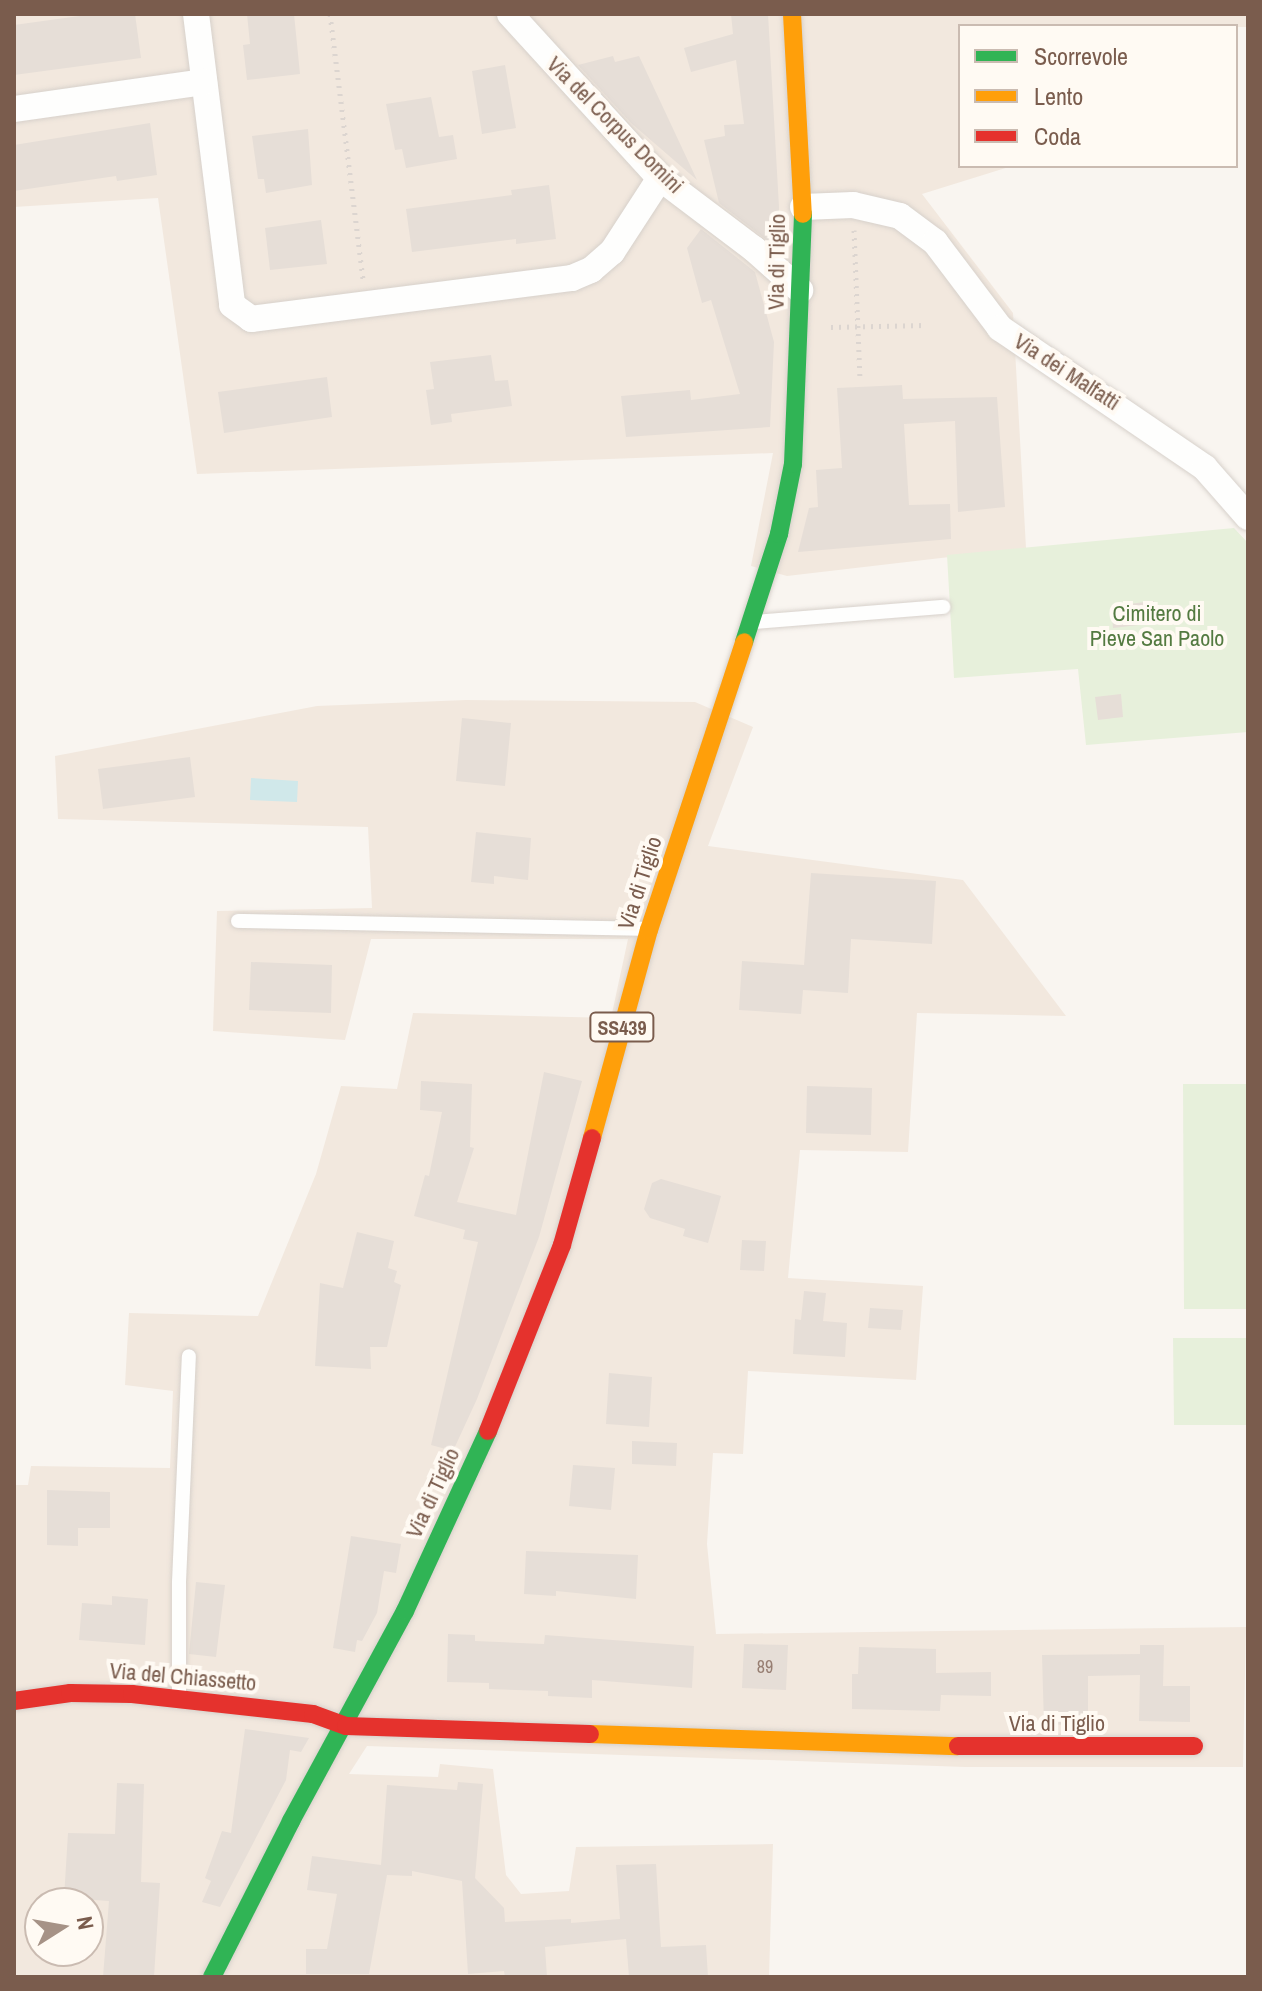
<!DOCTYPE html>
<style>
body{margin:0}
#map{position:relative;width:1262px;height:1991px;overflow:hidden;background:#f9f5f0;font-family:"Archivo Narrow",sans-serif}
div>[style]{position:absolute}
[style*='--x']{left:calc(var(--x)*1px);top:calc(var(--y)*1px);width:calc(var(--w)*1px);rotate:calc(var(--a)*1deg)}
.residential>*{inset:0;background:#f2e8de}
.green>*{inset:0;background:#e7f0db}
.water>*{inset:0;background:#d0e8ea}
.building>*{inset:0;background:#e6ded7}
.path>*{height:5px;margin-top:-2.5px;transform-origin:0;background:repeating-linear-gradient(90deg,#dcd5d0 0 2px,transparent 0 8px)}
.roads{filter:drop-shadow(0 0 2px #d7d1cb) drop-shadow(0 0 2px #d7d1cb)}
.lane>*{height:14px;margin:-7px;padding:0 7px;transform-origin:7px;border-radius:7px;background:#fefefd}
.street>*{height:26px;margin:-13px;padding:0 13px;transform-origin:13px;border-radius:13px;background:#fefefd}
.fast>*{height:18px;margin:-9px;padding:0 9px;transform-origin:9px;border-radius:9px;background:#30b455}
.slow>*{height:18px;margin:-9px;padding:0 9px;transform-origin:9px;border-radius:9px;background:#ff9f0a}
.jam>*{height:18px;margin:-9px;padding:0 9px;transform-origin:9px;border-radius:9px;background:#e5322d}
span{translate:-50% -50%;white-space:nowrap;text-align:center;line-height:1.15;-webkit-text-stroke:8px #fffaf3;paint-order:stroke}
.number-label{font-size:18px;color:#977e72}
.number-label span{-webkit-text-stroke-width:0}
.shield-label span{padding:2px 6px;background:#fffaf3;border:2px solid;border-radius:6px;-webkit-text-stroke-width:0}
.shield-label{font-size:20px;color:#7a5c4d;font-weight:700}
.street-label{font-size:22px;color:#7a5c4d}
.park-label{font-size:22px;color:#537a41}
.frame{position:absolute;inset:0;border:16px solid #7a5c4d;pointer-events:none}
.legend{position:absolute;left:958px;top:24px;width:280px;height:144px;box-sizing:border-box;background:#fffaf3;border:2px solid #cabbb1;margin:0;padding:10px 14px;list-style:none;font-size:24px;color:#7a5c4d}
.legend li{display:flex;align-items:center;gap:16px;height:40px}
.legend b{width:40px;border:2px solid #cabbb1}
.north{position:absolute;left:24px;top:1887px;width:80px;height:80px;box-sizing:border-box;background:#fffaf3;border:2px solid #cabbb1;border-radius:50%;rotate:79deg;font-size:22px;font-weight:700;line-height:32px;text-align:center;color:#7a5c4d}
.north::after{content:'';display:block;margin:auto;width:28px;height:36px;background:#a69286;clip-path:polygon(50% 0,100% 100%,50% 72%,0 100%)}
</style>
<div id="map">
<div class="residential">
<div style="clip-path:polygon(14px 14px,1248px 14px,1248px 27px,960px 26px,960px 166px,1012px 166px,922px 194px,1013px 313px,1026px 548px,787px 576px,751px 566px,773px 453px,197px 474px,158px 198px,14px 207px)"></div>
<div style="clip-path:polygon(evenodd,466px 700px,695px 702px,753px 727px,708px 846px,963px 880px,1066px 1016px,917px 1013px,908px 1152px,800px 1150px,788px 1278px,923px 1286px,916px 1380px,748px 1371px,743px 1454px,713px 1453px,707px 1544px,716px 1634px,1246px 1627px,1243px 1767px,965px 1767px,367px 1746px,349px 1774px,438px 1777px,440px 1764px,493px 1769px,506px 1875px,521px 1894px,569px 1891px,576px 1847px,773px 1844px,769px 1977px,14px 1977px,14px 1485px,28px 1485px,31px 1466px,170px 1468px,173px 1391px,125px 1385px,129px 1313px,258px 1316px,316px 1174px,341px 1086px,397px 1089px,413px 1013px,611px 1018px,628px 939px,371px 939px,345px 1040px,213px 1031px,217px 911px,372px 908px,368px 827px,58px 819px,55px 756px,317px 706px,466px 700px,40px 1903px,88px 1903px,88px 1951px,40px 1951px,40px 1903px)"></div>
</div>
<div class="green">
<div style="clip-path:polygon(1234px 528px,1248px 543px,1248px 732px,1086px 745px,1078px 669px,954px 678px,947px 555px)"></div>
<div style="clip-path:polygon(1183px 1084px,1248px 1084px,1248px 1309px,1184px 1309px)"></div>
<div style="clip-path:polygon(1173px 1338px,1248px 1338px,1248px 1425px,1174px 1425px)"></div>
</div>
<div class="water">
<div style="clip-path:polygon(251px 778px,298px 781px,297px 802px,250px 800px)"></div>
</div>
<div class="building">
<div style="clip-path:polygon(94px 14px,135px 14px,141px 58px,14px 75px,14px 25px)"></div>
<div style="clip-path:polygon(247px 14px,294px 14px,300px 74px,247px 80px,243px 45px,250px 44px)"></div>
<div style="clip-path:polygon(731px 14px,768px 14px,779px 207px,778px 243px,772px 244px,719px 203px,704px 140px,725px 136px,724px 125px,744px 124px,736px 60px,691px 72px,684px 48px,733px 34px)"></div>
<div style="clip-path:polygon(613px 56px,615px 62px,639px 56px,697px 180px,631px 123px,578px 65px)"></div>
<div style="clip-path:polygon(505px 65px,516px 128px,482px 134px,472px 71px)"></div>
<div style="clip-path:polygon(431px 97px,439px 137px,453px 135px,457px 159px,406px 168px,402px 149px,395px 150px,386px 104px)"></div>
<div style="clip-path:polygon(150px 123px,157px 175px,117px 181px,116px 176px,14px 191px,14px 145px)"></div>
<div style="clip-path:polygon(308px 129px,312px 185px,266px 193px,264px 179px,258px 179px,252px 136px)"></div>
<div style="clip-path:polygon(549px 185px,556px 239px,516px 244px,516px 239px,412px 252px,406px 209px,512px 195px,511px 190px)"></div>
<div style="clip-path:polygon(321px 220px,327px 264px,270px 270px,265px 228px)"></div>
<div style="clip-path:polygon(701px 229px,755px 272px,774px 342px,770px 427px,626px 437px,621px 396px,690px 390px,691px 400px,740px 394px,711px 300px,702px 303px,687px 248px)"></div>
<div style="clip-path:polygon(491px 355px,495px 381px,508px 380px,512px 406px,451px 414px,452px 422px,431px 425px,426px 390px,434px 389px,430px 362px)"></div>
<div style="clip-path:polygon(327px 377px,332px 417px,224px 433px,218px 392px)"></div>
<div style="clip-path:polygon(902px 385px,903px 399px,997px 397px,1005px 507px,958px 512px,955px 421px,904px 424px,909px 505px,950px 504px,951px 539px,798px 552px,809px 508px,818px 507px,816px 470px,842px 468px,837px 388px)"></div>
<div style="clip-path:polygon(1154px 601px,1156px 623px,1113px 628px,1111px 606px)"></div>
<div style="clip-path:polygon(1121px 694px,1123px 717px,1098px 720px,1095px 697px)"></div>
<div style="clip-path:polygon(462px 718px,511px 723px,505px 786px,456px 781px)"></div>
<div style="clip-path:polygon(190px 757px,195px 797px,103px 809px,98px 769px)"></div>
<div style="clip-path:polygon(476px 832px,531px 838px,528px 880px,494px 876px,494px 884px,471px 882px)"></div>
<div style="clip-path:polygon(811px 873px,936px 881px,932px 944px,851px 939px,848px 993px,803px 990px,801px 1014px,739px 1010px,742px 961px,804px 965px)"></div>
<div style="clip-path:polygon(251px 962px,332px 965px,331px 1013px,249px 1010px)"></div>
<div style="clip-path:polygon(544px 1072px,582px 1081px,539px 1237px,477px 1399px,453px 1451px,431px 1445px,478px 1242px,463px 1239px,465px 1230px,414px 1216px,425px 1175px,429px 1176px,442px 1112px,420px 1110px,421px 1081px,472px 1084px,470px 1147px,474px 1148px,457px 1202px,516px 1215px)"></div>
<div style="clip-path:polygon(807px 1086px,872px 1088px,871px 1135px,806px 1133px)"></div>
<div style="clip-path:polygon(661px 1179px,721px 1196px,708px 1243px,683px 1236px,685px 1229px,650px 1218px,644px 1209px,652px 1183px)"></div>
<div style="clip-path:polygon(357px 1232px,394px 1241px,388px 1268px,397px 1271px,394px 1282px,401px 1285px,387px 1347px,370px 1347px,371px 1369px,315px 1366px,320px 1283px,343px 1288px)"></div>
<div style="clip-path:polygon(742px 1240px,766px 1241px,764px 1271px,740px 1270px)"></div>
<div style="clip-path:polygon(804px 1291px,826px 1293px,823px 1321px,847px 1323px,845px 1357px,793px 1354px,795px 1319px,801px 1320px)"></div>
<div style="clip-path:polygon(870px 1308px,903px 1310px,901px 1330px,868px 1328px)"></div>
<div style="clip-path:polygon(609px 1373px,652px 1377px,649px 1427px,606px 1424px)"></div>
<div style="clip-path:polygon(632px 1441px,677px 1443px,676px 1466px,632px 1464px)"></div>
<div style="clip-path:polygon(573px 1465px,615px 1468px,611px 1510px,569px 1506px)"></div>
<div style="clip-path:polygon(47px 1490px,110px 1492px,110px 1528px,78px 1528px,78px 1546px,47px 1545px)"></div>
<div style="clip-path:polygon(351px 1536px,401px 1544px,396px 1573px,384px 1571px,377px 1613px,362px 1641px,357px 1640px,355px 1652px,333px 1648px)"></div>
<div style="clip-path:polygon(526px 1551px,638px 1555px,636px 1599px,556px 1591px,556px 1596px,524px 1594px)"></div>
<div style="clip-path:polygon(196px 1582px,225px 1585px,216px 1657px,189px 1654px)"></div>
<div style="clip-path:polygon(112px 1596px,148px 1599px,145px 1645px,79px 1640px,82px 1603px,112px 1605px)"></div>
<div style="clip-path:polygon(448px 1634px,475px 1635px,475px 1641px,544px 1644px,545px 1635px,694px 1646px,692px 1688px,592px 1680px,592px 1698px,548px 1696px,548px 1691px,489px 1689px,489px 1683px,447px 1682px)"></div>
<div style="clip-path:polygon(744px 1644px,788px 1645px,786px 1690px,742px 1688px)"></div>
<div style="clip-path:polygon(1140px 1645px,1164px 1645px,1163px 1686px,1190px 1686px,1190px 1722px,1139px 1721px,1140px 1675px,1088px 1676px,1088px 1724px,1044px 1725px,1042px 1655px,1140px 1654px)"></div>
<div style="clip-path:polygon(859px 1647px,936px 1649px,936px 1673px,991px 1672px,991px 1696px,941px 1695px,940px 1711px,852px 1709px,852px 1674px,858px 1674px)"></div>
<div style="clip-path:polygon(245px 1729px,309px 1738px,301px 1752px,290px 1750px,286px 1780px,220px 1907px,202px 1902px,211px 1881px,205px 1878px,222px 1831px,231px 1833px)"></div>
<div style="clip-path:polygon(458px 1782px,483px 1784px,475px 1878px,504px 1908px,505px 1922px,571px 1919px,571px 1923px,620px 1919px,616px 1865px,656px 1864px,661px 1947px,706px 1945px,708px 1977px,629px 1977px,626px 1939px,545px 1947px,547px 1977px,505px 1977px,504px 1971px,468px 1974px,462px 1881px,412px 1871px,412px 1876px,387px 1875px,369px 1974px,306px 1974px,306px 1949px,327px 1949px,337px 1894px,307px 1890px,312px 1856px,381px 1865px,387px 1785px,457px 1790px)"></div>
<div style="clip-path:polygon(117px 1783px,144px 1784px,141px 1882px,160px 1883px,154px 1977px,103px 1977px,109px 1901px,64px 1898px,68px 1833px,115px 1834px)"></div>
</div>
<div class="path">
<div style="--x:330;--y:14;--w:267;--a:82.9"></div>
<div style="--x:854;--y:230;--w:147;--a:87.7"></div>
<div style="--x:831;--y:327;--w:95;--a:-1.2"></div>
</div>
<div class="roads">
<div class="lane">
<div style="--x:755;--y:622;--w:189;--a:-4.6"></div>
<div style="--x:238;--y:921;--w:408;--a:1.1"></div>
<div style="--x:179;--y:1696;--w:114;--a:-90"></div>
<div style="--x:179;--y:1582;--w:226;--a:-87.5"></div>
</div>
<div class="street">
<div style="--x:196;--y:14;--w:293;--a:82.9"></div>
<div style="--x:232;--y:305;--w:24;--a:36"></div>
<div style="--x:251;--y:319;--w:324;--a:-7.3"></div>
<div style="--x:572;--y:278;--w:21;--a:-23"></div>
<div style="--x:591;--y:270;--w:28;--a:-41"></div>
<div style="--x:612;--y:252;--w:88;--a:-57"></div>
<div style="--x:510;--y:14;--w:222;--a:47.6"></div>
<div style="--x:660;--y:178;--w:118;--a:37.1"></div>
<div style="--x:754;--y:249;--w:62;--a:41.7"></div>
<div style="--x:14;--y:109;--w:192;--a:-8.1"></div>
<div style="--x:803;--y:207;--w:50;--a:-2.3"></div>
<div style="--x:853;--y:205;--w:48;--a:13.2"></div>
<div style="--x:900;--y:216;--w:44;--a:36.6"></div>
<div style="--x:935;--y:242;--w:108;--a:52.9"></div>
<div style="--x:1000;--y:328;--w:248;--a:34.3"></div>
<div style="--x:1205;--y:468;--w:65;--a:48.7"></div>
</div>
<div class="fast">
<div style="--x:744;--y:642;--w:114;--a:-72"></div>
<div style="--x:779;--y:534;--w:71;--a:-78.7"></div>
<div style="--x:793;--y:464;--w:250;--a:-87.7"></div>
<div style="--x:212;--y:1977;--w:175;--a:-63.1"></div>
<div style="--x:291;--y:1821;--w:239;--a:-61.5"></div>
<div style="--x:405;--y:1611;--w:198;--a:-65.2"></div>
</div>
<div class="slow">
<div style="--x:792;--y:14;--w:200;--a:86.9"></div>
<div style="--x:592;--y:1138;--w:216;--a:-74.7"></div>
<div style="--x:649;--y:930;--w:303;--a:-71.7"></div>
<div style="--x:590;--y:1734;--w:368;--a:1.9"></div>
</div>
<div class="jam">
<div style="--x:488;--y:1431;--w:200;--a:-68.3"></div>
<div style="--x:562;--y:1245;--w:111;--a:-74.3"></div>
<div style="--x:14;--y:1701;--w:57;--a:-8.1"></div>
<div style="--x:70;--y:1693;--w:62;--a:0.9"></div>
<div style="--x:132;--y:1694;--w:182;--a:6.3"></div>
<div style="--x:313;--y:1714;--w:35;--a:20"></div>
<div style="--x:346;--y:1726;--w:244;--a:1.9"></div>
<div style="--x:958;--y:1746;--w:236;--a:0"></div>
</div>
</div>
<div class="number-label">
<span style="left:765px;top:1667px">89</span>
</div>
<div class="shield-label">
<span style="left:622px;top:1027px">SS439</span>
</div>
<div class="street-label">
<span style="left:615px;top:125px;rotate:45deg">Via del Corpus Domini</span>
<span style="left:777px;top:262px;rotate:-89deg">Via di Tiglio</span>
<span style="left:1067px;top:372px;rotate:33deg">Via dei Malfatti</span>
<span style="left:640px;top:883px;rotate:-72deg">Via di Tiglio</span>
<span style="left:433px;top:1493px;rotate:-65deg">Via di Tiglio</span>
<span style="left:183px;top:1677px;rotate:5deg">Via del Chiassetto</span>
<span style="left:1057px;top:1724px">Via di Tiglio</span>
</div>
<div class="park-label">
<span style="left:1157px;top:626px">Cimitero di<br>Pieve San Paolo</span>
</div>
<div class="frame"></div>
<ul class="legend">
<li><b style="height:10px;background:#30b455"></b>Scorrevole</li>
<li><b style="height:10px;background:#ff9f0a"></b>Lento</li>
<li><b style="height:10px;background:#e5322d"></b>Coda</li>
</ul>
<div class="north">N</div>
</div>
